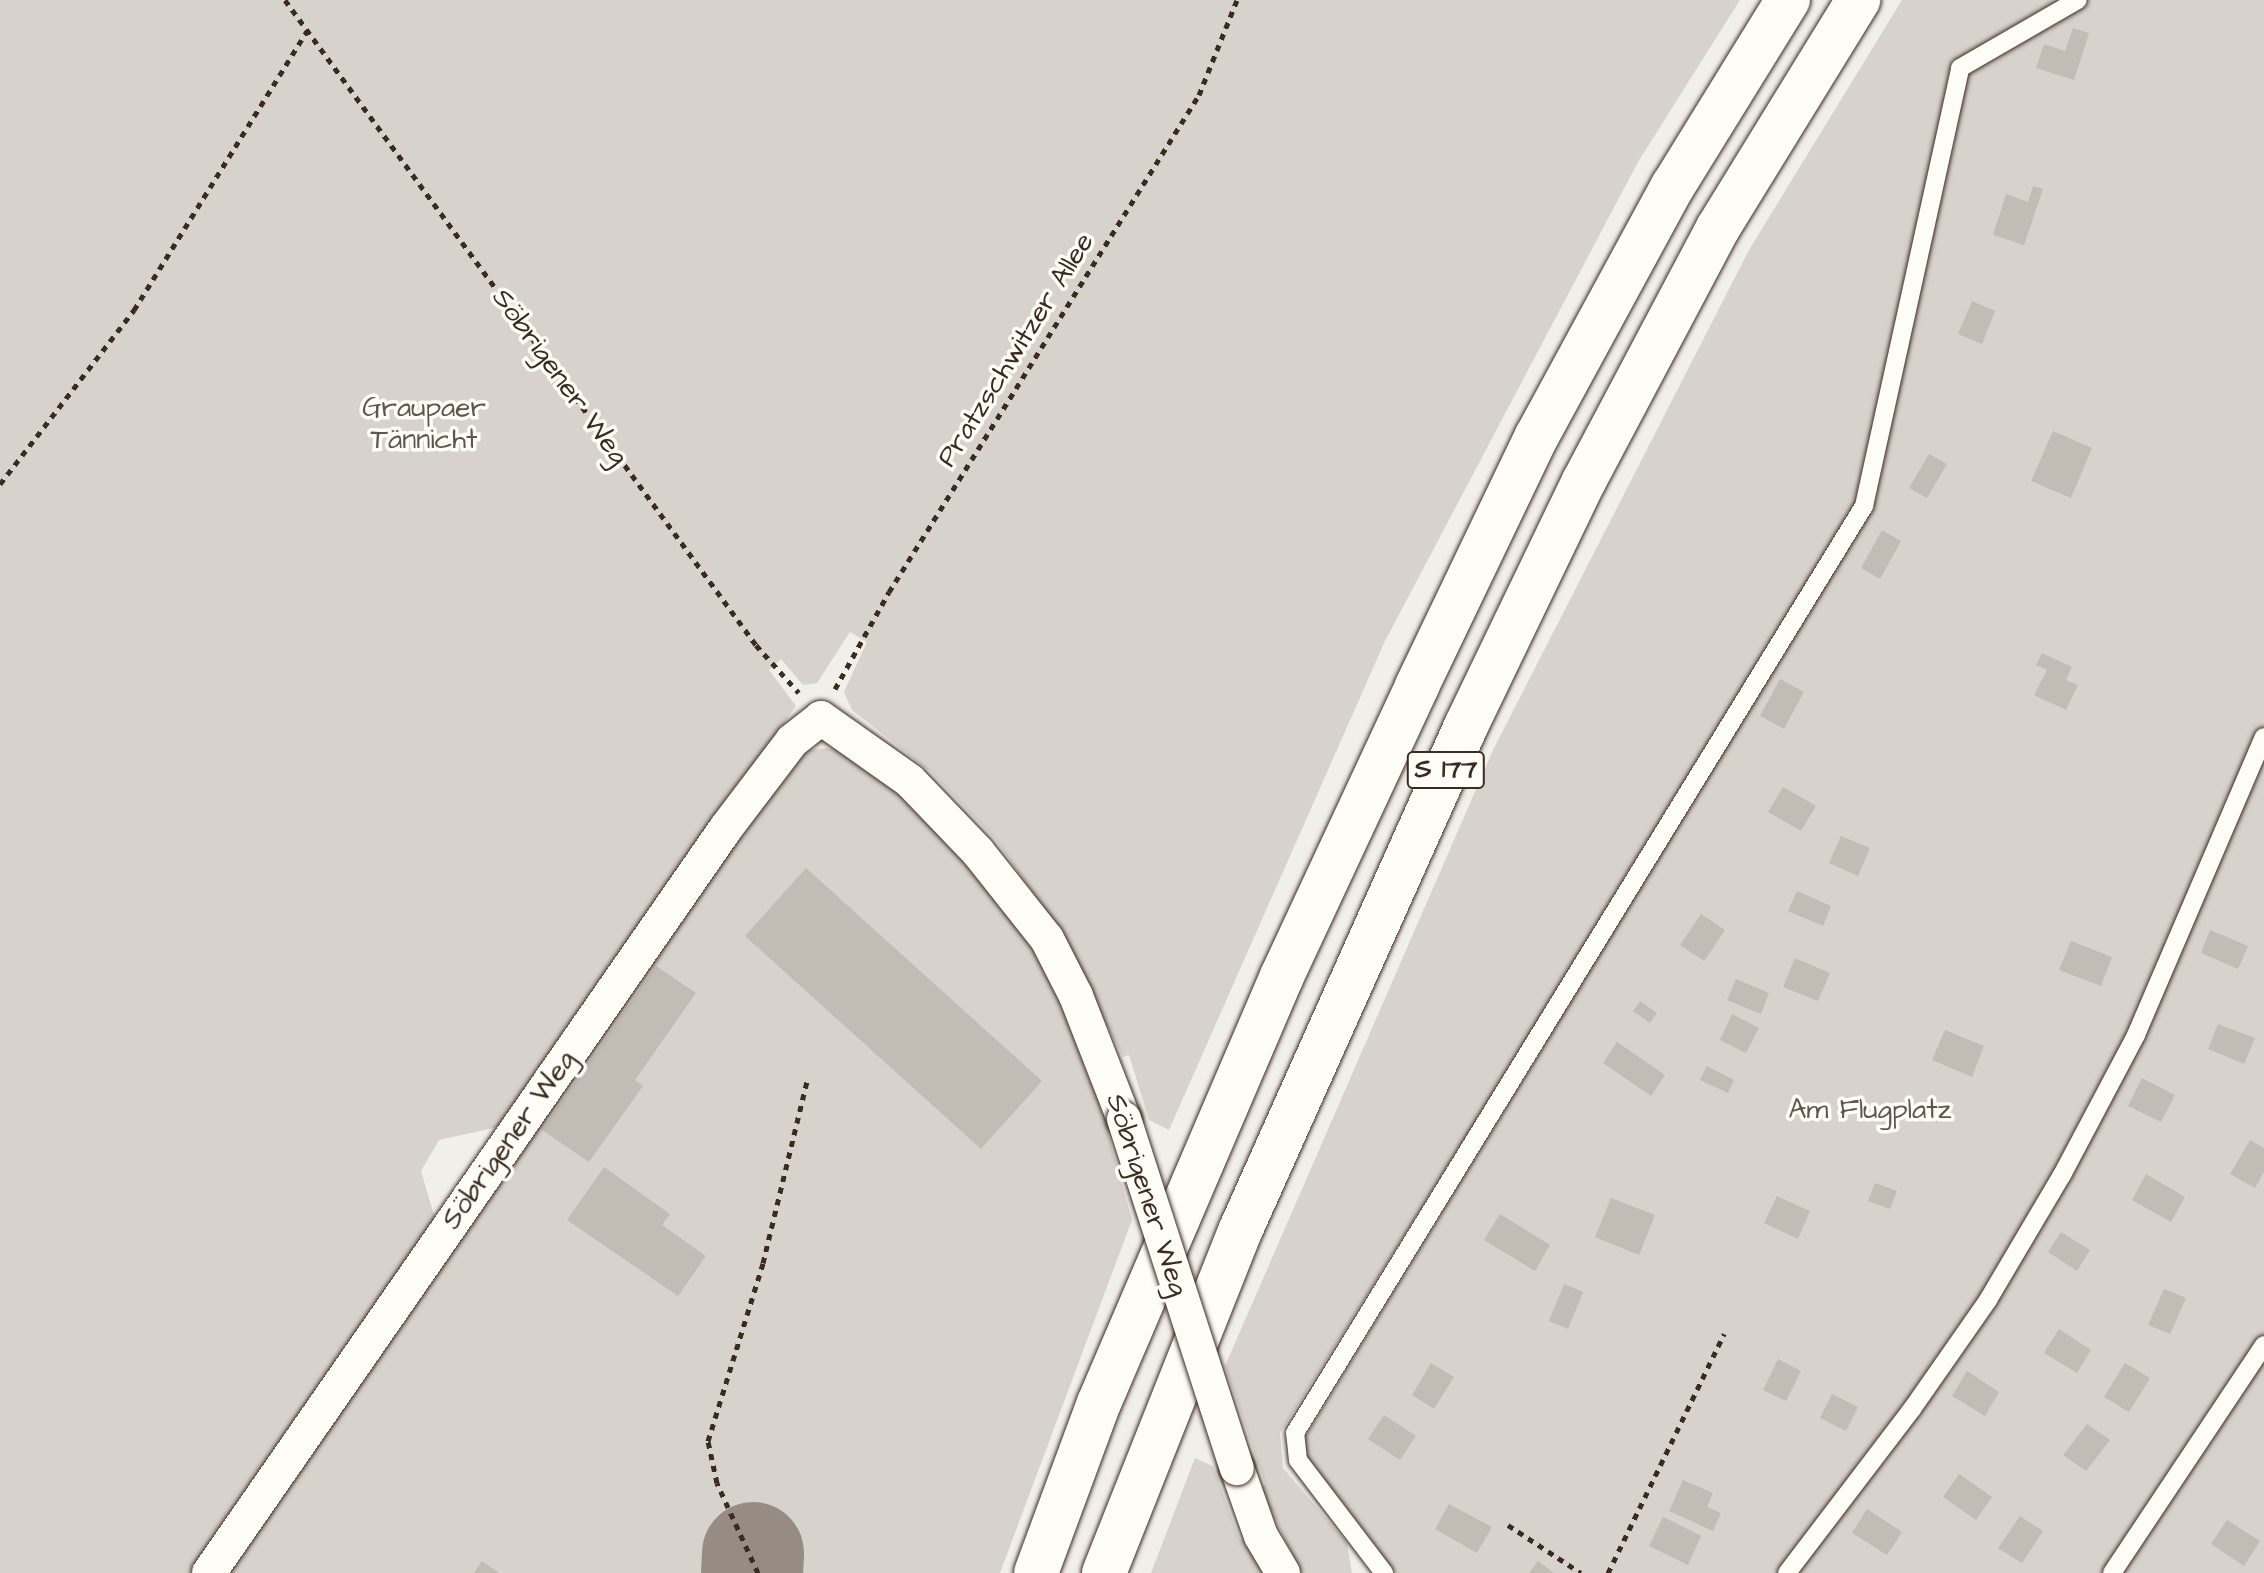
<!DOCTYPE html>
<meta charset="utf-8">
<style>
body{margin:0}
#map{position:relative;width:2264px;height:1573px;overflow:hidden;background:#f1efea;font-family:"Architects Daughter",sans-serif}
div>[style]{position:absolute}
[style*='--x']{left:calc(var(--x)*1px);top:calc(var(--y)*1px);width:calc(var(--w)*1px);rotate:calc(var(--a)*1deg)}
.green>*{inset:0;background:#d7d2cc}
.taxiway>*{height:102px;margin:-51px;padding:0 51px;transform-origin:51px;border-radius:51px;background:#968c84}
.building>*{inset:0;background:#c1bcb4}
.path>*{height:5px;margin-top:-2.5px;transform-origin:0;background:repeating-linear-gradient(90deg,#3b2a1e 0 6px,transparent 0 12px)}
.roads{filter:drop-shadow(0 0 2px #3b2a1e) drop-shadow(0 0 2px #3b2a1e)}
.lane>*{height:18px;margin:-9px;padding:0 9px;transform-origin:9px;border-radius:9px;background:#fdfcf7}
.street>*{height:34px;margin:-17px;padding:0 17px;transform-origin:17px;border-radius:17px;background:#fdfcf7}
.highway>*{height:44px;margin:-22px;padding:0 22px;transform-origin:22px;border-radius:22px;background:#fdfcf7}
.bridges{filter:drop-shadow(0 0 2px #3b2a1e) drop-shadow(0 0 2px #3b2a1e)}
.street-bridge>*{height:34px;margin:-17px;padding:0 17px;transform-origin:17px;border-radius:17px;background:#fdfcf7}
span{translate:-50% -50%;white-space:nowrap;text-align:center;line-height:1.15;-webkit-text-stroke:7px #fdfcf7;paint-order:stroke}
.shield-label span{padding:2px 6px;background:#fdfcf7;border:2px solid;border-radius:6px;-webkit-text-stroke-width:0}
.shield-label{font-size:26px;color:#3b2a1e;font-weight:700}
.street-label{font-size:28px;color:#3b2a1e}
.park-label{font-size:28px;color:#62544a}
</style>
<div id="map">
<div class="green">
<div style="clip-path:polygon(0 0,1740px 0,1638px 162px,1385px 641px,1169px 1130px,1149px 1120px,1129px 1055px,1123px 1057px,1060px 931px,996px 840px,931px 772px,852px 710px,844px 692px,867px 642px,850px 632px,817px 683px,803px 685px,781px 659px,769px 670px,796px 706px,498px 1127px,439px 1140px,421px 1171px,436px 1222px,195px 1573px,0 1573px)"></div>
<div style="clip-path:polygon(1902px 0,2264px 0,2264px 1573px,1396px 1573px,1305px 1455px,1305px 1438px,1549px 1038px,1533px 1030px,1280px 1433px,1283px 1468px,1347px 1543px,1352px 1573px,1302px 1573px,1260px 1489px,1265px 1484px,1225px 1366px,1494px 748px,1749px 250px)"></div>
<div style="clip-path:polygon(827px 748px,857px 755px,909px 794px,1032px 943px,1062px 998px,1093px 1079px,1132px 1220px,1000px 1573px,220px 1573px,734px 836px,802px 751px)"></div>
<div style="clip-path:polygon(1195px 1458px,1213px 1466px,1240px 1540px,1247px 1537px,1268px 1573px,1151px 1573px)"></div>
</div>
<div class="taxiway">
<div style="--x:752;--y:1573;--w:20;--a:-87"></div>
</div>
<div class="building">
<div style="clip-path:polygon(2073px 28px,2089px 33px,2074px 80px,2036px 68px,2044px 44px,2065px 51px)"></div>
<div style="clip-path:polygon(2033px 186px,2043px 189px,2024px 245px,1993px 235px,2006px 194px,2028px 202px)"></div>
<div style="clip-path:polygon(1972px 301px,1995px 311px,1982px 344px,1958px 334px)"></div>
<div style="clip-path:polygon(2053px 431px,2092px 448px,2071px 498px,2031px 481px)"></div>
<div style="clip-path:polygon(1929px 454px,1947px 464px,1927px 498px,1909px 488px)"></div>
<div style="clip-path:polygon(1882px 530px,1901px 541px,1880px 579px,1861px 568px)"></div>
<div style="clip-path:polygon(2042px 653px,2072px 667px,2066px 680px,2078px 685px,2066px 710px,2034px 695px,2047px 670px,2036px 665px)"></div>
<div style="clip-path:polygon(1780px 679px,1804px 692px,1784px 729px,1760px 716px)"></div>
<div style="clip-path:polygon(1783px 787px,1816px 806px,1801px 831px,1768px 812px)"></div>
<div style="clip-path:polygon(1841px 836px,1870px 848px,1858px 876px,1829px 863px)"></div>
<div style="clip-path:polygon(806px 868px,1042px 1081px,981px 1149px,745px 936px)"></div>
<div style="clip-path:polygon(1797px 891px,1831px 906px,1823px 926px,1788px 911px)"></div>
<div style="clip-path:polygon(1701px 914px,1725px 930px,1704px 961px,1680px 945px)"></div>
<div style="clip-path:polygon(2210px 930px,2248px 946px,2238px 969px,2201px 953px)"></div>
<div style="clip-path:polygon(2071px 941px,2112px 957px,2101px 986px,2059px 970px)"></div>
<div style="clip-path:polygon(1795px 958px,1830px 973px,1818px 1001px,1783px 987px)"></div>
<div style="clip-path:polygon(656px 966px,696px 993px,635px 1080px,643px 1086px,589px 1162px,542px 1130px)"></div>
<div style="clip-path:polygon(1736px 979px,1769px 993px,1761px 1014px,1727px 1000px)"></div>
<div style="clip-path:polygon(1640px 1001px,1657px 1013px,1650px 1023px,1633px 1011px)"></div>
<div style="clip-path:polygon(1732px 1014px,1759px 1028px,1746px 1053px,1720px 1040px)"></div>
<div style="clip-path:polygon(2218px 1024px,2255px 1038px,2244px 1064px,2208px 1049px)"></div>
<div style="clip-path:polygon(1945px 1030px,1984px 1046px,1972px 1077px,1932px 1060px)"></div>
<div style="clip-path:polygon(1617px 1042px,1665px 1075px,1651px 1096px,1603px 1063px)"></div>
<div style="clip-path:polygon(1707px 1066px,1734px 1080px,1728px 1093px,1700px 1080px)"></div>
<div style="clip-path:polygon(2142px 1078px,2175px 1095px,2161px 1122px,2128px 1106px)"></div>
<div style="clip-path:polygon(2250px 1140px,2264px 1148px,2264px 1172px,2255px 1188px,2230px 1174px)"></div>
<div style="clip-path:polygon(604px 1167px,670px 1214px,662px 1225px,706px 1256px,678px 1296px,567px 1220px)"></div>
<div style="clip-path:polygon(2146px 1174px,2185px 1197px,2171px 1222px,2132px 1200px)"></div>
<div style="clip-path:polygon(1875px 1183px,1897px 1191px,1890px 1209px,1868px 1201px)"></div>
<div style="clip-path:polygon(1777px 1196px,1810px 1211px,1798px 1239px,1764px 1223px)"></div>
<div style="clip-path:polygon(1611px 1198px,1655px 1215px,1639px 1255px,1595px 1237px)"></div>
<div style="clip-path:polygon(1500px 1214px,1550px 1245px,1535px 1271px,1484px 1240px)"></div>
<div style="clip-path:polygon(2061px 1232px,2090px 1250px,2077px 1271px,2048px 1252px)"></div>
<div style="clip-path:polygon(1564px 1284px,1583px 1292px,1568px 1329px,1549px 1321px)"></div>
<div style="clip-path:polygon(2164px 1289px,2186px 1298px,2170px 1334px,2148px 1325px)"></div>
<div style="clip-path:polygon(2059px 1329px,2091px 1350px,2077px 1373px,2044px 1353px)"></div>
<div style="clip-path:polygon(1778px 1359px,1801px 1371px,1786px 1401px,1763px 1390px)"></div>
<div style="clip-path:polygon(1431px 1363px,1454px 1377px,1434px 1409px,1412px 1395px)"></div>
<div style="clip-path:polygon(2125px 1363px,2150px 1378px,2129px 1412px,2104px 1397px)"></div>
<div style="clip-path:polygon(1967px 1371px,1999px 1392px,1985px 1416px,1952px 1396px)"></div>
<div style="clip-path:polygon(1832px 1394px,1858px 1407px,1846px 1431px,1820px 1418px)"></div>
<div style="clip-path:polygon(1384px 1415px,1416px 1436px,1400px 1460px,1368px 1439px)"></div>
<div style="clip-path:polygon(2087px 1424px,2110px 1440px,2086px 1471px,2063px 1455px)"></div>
<div style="clip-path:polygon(1959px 1474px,1992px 1497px,1976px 1520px,1943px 1497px)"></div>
<div style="clip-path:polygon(1683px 1480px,1713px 1493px,1707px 1507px,1721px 1513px,1713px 1531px,1669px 1511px)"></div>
<div style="clip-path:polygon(1449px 1504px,1492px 1527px,1477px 1553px,1435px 1529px)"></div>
<div style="clip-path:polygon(1867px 1509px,1902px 1532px,1887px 1555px,1852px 1533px)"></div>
<div style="clip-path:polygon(2020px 1516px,2043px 1531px,2022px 1563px,1998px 1548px)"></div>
<div style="clip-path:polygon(1663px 1517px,1701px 1536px,1688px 1565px,1649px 1546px)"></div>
<div style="clip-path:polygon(2227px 1520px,2260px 1541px,2244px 1566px,2211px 1544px)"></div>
<div style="clip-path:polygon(482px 1561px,499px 1573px,474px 1573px)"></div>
<div style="clip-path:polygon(1538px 1561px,1554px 1573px,1529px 1573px)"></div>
</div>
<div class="path">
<div style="--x:285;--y:0;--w:799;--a:53.86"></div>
<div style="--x:756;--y:645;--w:64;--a:48.1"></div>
<div style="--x:0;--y:484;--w:220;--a:-52.4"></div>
<div style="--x:134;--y:310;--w:328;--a:-58.2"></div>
<div style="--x:835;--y:689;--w:111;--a:-60.9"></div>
<div style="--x:889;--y:592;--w:586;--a:-58.05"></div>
<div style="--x:1199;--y:95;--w:102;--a:-68.2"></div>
<div style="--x:1508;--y:1525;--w:87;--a:33.3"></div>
<div style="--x:758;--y:1573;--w:99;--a:-114.5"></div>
<div style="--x:717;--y:1483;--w:43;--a:-102.1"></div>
<div style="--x:708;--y:1441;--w:186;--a:-72.8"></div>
<div style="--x:763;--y:1263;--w:187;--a:-76.4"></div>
<div style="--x:1608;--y:1573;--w:266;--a:-64.1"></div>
</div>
<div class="roads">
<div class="lane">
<div style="--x:1384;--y:1573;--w:142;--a:-127.3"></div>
<div style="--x:1298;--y:1460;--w:27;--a:-96"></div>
<div style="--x:1295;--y:1433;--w:1088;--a:-58.46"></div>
<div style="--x:1864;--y:506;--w:448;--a:-77.6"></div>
<div style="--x:1960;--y:68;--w:136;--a:-30"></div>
<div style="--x:1787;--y:1573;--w:206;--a:-52.7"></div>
<div style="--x:1912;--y:1409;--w:133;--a:-55.1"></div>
<div style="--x:1988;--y:1300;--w:145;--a:-59.4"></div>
<div style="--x:2062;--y:1175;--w:158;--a:-62.1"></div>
<div style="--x:2136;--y:1035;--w:324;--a:-66.8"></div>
<div style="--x:2112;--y:1573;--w:274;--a:-56.3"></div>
</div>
<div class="street">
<div style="--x:1237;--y:1468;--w:72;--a:70.6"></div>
<div style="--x:1261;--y:1536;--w:43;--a:59.3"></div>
<div style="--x:209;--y:1573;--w:907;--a:-55.24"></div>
<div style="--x:726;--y:828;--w:109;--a:-52.8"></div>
<div style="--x:792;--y:741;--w:37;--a:-38"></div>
<div style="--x:821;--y:718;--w:109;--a:35.3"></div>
<div style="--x:910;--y:781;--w:98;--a:46.2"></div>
<div style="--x:978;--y:852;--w:111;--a:51.6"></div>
<div style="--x:1047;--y:939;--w:64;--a:63"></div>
<div style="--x:1076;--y:996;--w:132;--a:68.7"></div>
</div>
<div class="highway">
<div style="--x:1036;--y:1573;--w:181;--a:-69.7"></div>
<div style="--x:1099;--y:1403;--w:465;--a:-66.8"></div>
<div style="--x:1282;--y:976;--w:320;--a:-65"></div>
<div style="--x:1417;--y:686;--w:277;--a:-64.4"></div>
<div style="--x:1537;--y:436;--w:285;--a:-61.5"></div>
<div style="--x:1673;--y:186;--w:219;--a:-58.3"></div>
<div style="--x:1104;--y:1573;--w:370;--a:-68.3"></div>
<div style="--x:1241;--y:1229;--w:551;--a:-65.9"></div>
<div style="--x:1466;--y:726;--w:272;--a:-64.3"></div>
<div style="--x:1584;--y:481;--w:286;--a:-62.1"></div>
<div style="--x:1718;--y:228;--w:268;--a:-58.4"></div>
</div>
</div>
<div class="bridges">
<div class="street-bridge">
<div style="--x:1124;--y:1119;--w:367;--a:72.1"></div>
</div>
</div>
<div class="shield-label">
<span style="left:1446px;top:770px">S 177</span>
</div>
<div class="street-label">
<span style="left:1016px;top:350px;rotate:-58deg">Pratzschwitzer Allee</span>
<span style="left:560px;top:377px;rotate:54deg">Söbrigener Weg</span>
<span style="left:509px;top:1140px;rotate:-55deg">Söbrigener Weg</span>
<span style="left:1147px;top:1195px;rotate:72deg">Söbrigener Weg</span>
</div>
<div class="park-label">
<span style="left:424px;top:424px">Graupaer<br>Tännicht</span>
<span style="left:1870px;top:1110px">Am Flugplatz</span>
</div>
</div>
